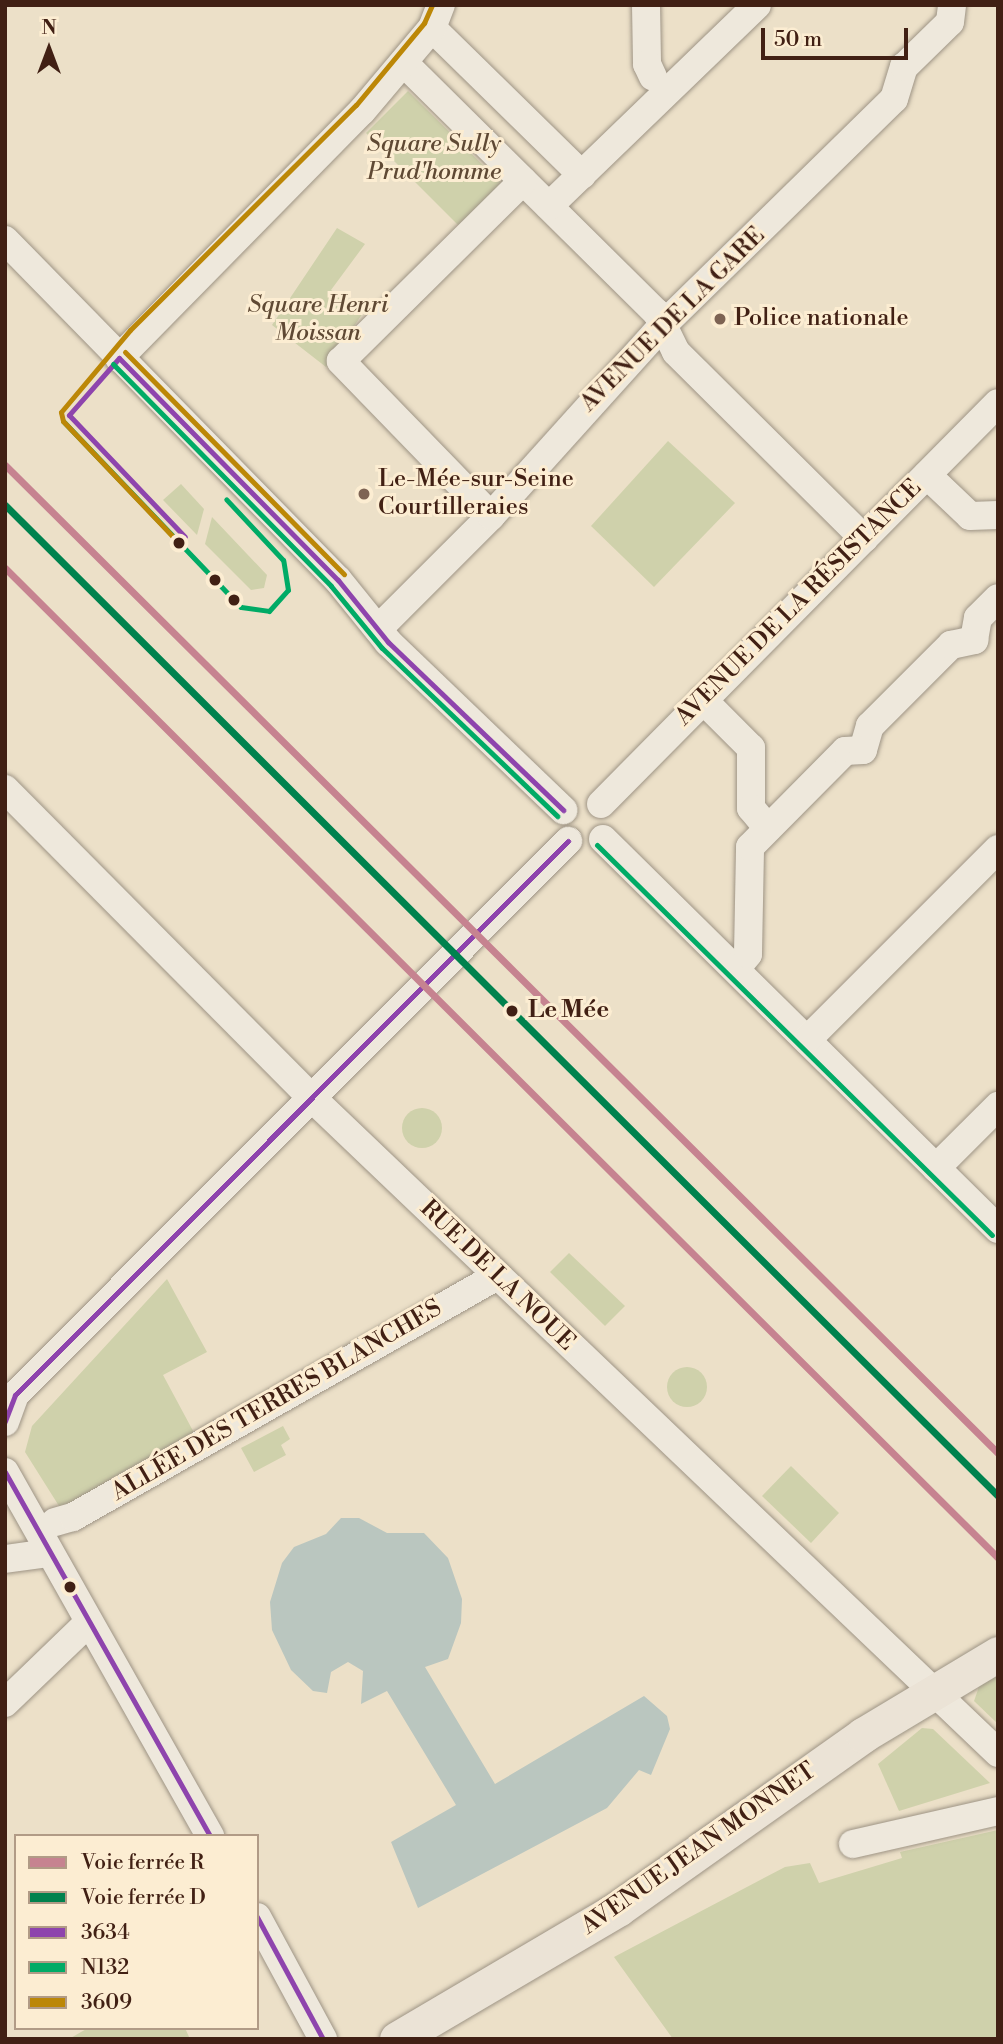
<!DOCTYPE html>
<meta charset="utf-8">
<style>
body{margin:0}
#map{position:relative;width:1003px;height:2044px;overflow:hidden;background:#ece0c8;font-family:"Libre Bodoni",serif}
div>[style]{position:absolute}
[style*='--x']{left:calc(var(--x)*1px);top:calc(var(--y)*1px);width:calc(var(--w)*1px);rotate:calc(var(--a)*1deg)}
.green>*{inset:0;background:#cfd1ab}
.round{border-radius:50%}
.water>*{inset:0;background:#bac6bf}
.roads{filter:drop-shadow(0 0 2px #9e9485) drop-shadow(0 0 2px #9e9485)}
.minor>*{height:28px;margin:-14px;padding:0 14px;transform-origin:14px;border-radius:14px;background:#eee8dc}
.major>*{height:35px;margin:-17.5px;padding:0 17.5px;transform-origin:17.5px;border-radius:17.5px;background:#ebe3d6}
.bus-1>*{height:5px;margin:-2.5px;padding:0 2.5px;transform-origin:2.5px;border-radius:2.5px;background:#8e44ad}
.bus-2>*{height:5px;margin:-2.5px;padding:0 2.5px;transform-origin:2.5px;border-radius:2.5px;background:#00ab66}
.bus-3>*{height:5px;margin:-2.5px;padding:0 2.5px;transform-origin:2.5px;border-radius:2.5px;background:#bc8707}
.rail-1>*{height:7px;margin:-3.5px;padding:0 3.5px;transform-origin:3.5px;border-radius:3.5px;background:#c68390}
.rail-2>*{height:7px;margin:-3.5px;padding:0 3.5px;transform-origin:3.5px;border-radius:3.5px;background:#00824e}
.dots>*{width:19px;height:19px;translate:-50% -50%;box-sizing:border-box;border:4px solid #fcedd2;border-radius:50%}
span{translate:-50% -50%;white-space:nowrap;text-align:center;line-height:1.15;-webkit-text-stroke:6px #fcedd2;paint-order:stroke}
.park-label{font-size:24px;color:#5f4934;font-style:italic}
.poi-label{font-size:24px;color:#412014}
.left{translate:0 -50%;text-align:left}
.street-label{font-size:24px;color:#412014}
.stop-label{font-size:24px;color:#412014;font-weight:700}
.frame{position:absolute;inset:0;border:7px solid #412014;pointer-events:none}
.legend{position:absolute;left:14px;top:1834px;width:245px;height:196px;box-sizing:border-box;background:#fcedd2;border:2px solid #b19b86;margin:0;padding:9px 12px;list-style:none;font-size:21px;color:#412014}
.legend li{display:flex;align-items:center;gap:14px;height:35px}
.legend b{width:35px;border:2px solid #b19b86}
.north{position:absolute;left:14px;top:14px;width:70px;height:70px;-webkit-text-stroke:5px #fcedd2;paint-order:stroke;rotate:0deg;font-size:19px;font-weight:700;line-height:28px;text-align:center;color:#412014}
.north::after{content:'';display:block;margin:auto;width:24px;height:32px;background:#412014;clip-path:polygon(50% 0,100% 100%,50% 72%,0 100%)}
.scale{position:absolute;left:761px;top:28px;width:147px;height:32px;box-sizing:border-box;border:4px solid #412014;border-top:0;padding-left:9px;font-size:21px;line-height:24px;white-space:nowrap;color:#412014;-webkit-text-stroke:5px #fcedd2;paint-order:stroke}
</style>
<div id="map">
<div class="green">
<div style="clip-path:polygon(408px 91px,502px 184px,461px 228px,366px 133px)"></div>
<div style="clip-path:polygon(337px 228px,365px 244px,331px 290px,363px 313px,326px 367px,272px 325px)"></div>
<div style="clip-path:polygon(668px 441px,735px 503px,654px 587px,591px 526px)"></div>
<div style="clip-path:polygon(181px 484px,204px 509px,197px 535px,163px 500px)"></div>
<div style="clip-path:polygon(212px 517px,267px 575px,264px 588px,251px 590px,205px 544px)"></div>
<div class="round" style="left:402px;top:1108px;width:40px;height:40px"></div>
<div style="clip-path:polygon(569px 1253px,625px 1306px,605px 1326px,550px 1272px)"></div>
<div style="clip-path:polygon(167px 1279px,207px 1352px,163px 1375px,199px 1442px,64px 1514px,25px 1452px,32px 1426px)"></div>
<div class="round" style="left:667px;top:1367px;width:40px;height:40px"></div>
<div style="clip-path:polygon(283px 1426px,290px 1439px,281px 1445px,286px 1455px,254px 1472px,241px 1448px)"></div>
<div style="clip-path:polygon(791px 1466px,839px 1513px,811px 1543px,762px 1496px)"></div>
<div style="clip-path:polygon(998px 1671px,998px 1724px,974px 1701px,982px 1678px)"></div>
<div style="clip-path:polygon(922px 1728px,933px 1729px,990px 1783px,899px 1811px,878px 1764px)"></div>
<div style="clip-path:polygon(998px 1830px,998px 2039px,673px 2039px,614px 1957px,785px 1867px,810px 1863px,819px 1883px,902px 1858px,900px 1852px)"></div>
<div style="clip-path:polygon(88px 2028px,185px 2028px,190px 2039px,69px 2039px)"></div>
</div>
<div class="water">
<div style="clip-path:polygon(341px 1518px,359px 1518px,387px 1533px,424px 1533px,448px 1558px,462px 1599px,461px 1623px,448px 1659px,425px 1667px,495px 1784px,644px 1696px,667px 1716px,670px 1729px,651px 1775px,639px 1770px,607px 1808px,418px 1908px,391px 1842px,456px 1805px,387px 1691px,361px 1704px,363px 1671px,348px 1662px,331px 1672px,327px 1693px,313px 1691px,291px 1670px,272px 1630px,270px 1602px,282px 1563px,294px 1547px,326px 1534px)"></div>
</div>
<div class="roads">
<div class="minor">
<div style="--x:646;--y:5;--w:59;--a:89"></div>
<div style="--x:647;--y:64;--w:14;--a:65"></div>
<div style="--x:432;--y:28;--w:210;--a:44.4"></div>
<div style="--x:404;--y:63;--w:356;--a:44.7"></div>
<div style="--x:657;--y:313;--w:43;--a:64"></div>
<div style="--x:676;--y:352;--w:265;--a:44.8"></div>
<div style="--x:549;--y:206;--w:289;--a:-44"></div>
<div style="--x:5;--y:240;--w:476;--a:45.6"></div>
<div style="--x:338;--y:580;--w:80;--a:51.1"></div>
<div style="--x:388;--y:642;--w:243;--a:43.8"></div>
<div style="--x:119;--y:358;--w:346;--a:-45.5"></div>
<div style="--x:362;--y:111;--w:109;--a:-49.9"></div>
<div style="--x:432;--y:28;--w:25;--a:-69"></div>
<div style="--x:927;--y:475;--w:59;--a:43.6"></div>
<div style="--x:970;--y:516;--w:28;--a:-2"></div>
<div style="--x:491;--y:516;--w:216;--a:-134.1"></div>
<div style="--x:341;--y:361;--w:256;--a:-44.7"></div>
<div style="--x:378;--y:629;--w:160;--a:-45"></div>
<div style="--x:491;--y:516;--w:257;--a:-48"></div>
<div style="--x:663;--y:325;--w:323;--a:-44.4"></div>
<div style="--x:894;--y:99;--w:34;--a:-73"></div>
<div style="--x:904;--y:67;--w:64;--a:-44.4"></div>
<div style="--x:950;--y:22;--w:17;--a:-83"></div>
<div style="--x:703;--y:700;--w:68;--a:45"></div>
<div style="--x:751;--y:748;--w:60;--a:90"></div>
<div style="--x:751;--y:808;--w:26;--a:50"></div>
<div style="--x:5;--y:789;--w:437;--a:45.2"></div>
<div style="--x:313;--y:1099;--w:947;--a:43.67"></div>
<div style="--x:601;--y:804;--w:564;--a:-45.29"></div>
<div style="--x:603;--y:839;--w:555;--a:44.64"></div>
<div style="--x:736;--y:969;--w:19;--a:-51"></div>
<div style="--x:748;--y:954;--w:107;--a:-88.9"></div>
<div style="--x:750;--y:847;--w:135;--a:-45.3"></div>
<div style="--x:845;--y:751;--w:18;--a:-3"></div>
<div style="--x:863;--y:750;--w:25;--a:-74"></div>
<div style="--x:870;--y:726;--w:115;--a:-45"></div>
<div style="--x:951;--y:645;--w:24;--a:-12"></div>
<div style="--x:974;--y:640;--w:22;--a:-80"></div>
<div style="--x:978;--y:618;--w:28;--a:-45"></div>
<div style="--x:807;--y:1040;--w:270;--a:-45"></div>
<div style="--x:936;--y:1168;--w:88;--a:-45"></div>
<div style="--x:5;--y:1422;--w:29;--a:-70"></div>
<div style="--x:15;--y:1395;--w:783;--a:-45.05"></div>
<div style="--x:5;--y:1472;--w:418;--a:60.6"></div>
<div style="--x:55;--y:1522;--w:19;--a:-16"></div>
<div style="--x:73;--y:1517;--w:488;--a:-29.6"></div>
<div style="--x:5;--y:1559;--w:43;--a:-7.9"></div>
<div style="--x:5;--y:1703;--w:114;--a:-43.9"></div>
<div style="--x:853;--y:1844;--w:149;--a:-12.8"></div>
<div style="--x:257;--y:1917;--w:139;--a:61.6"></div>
</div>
<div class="major">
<div style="--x:397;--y:2039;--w:258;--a:-30.5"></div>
<div style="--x:619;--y:1908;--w:299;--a:-35.3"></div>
<div style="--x:863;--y:1735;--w:157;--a:-31"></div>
</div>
</div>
<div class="bus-1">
<div style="--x:119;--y:358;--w:312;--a:45.4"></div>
<div style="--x:338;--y:580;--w:80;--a:51.1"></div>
<div style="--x:388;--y:642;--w:243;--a:43.8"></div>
<div style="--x:119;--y:358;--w:76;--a:131.3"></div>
<div style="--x:69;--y:415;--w:168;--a:46.4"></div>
<div style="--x:5;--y:1421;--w:28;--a:-69"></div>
<div style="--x:15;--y:1395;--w:783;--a:-45.05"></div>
<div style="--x:5;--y:1472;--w:418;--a:60.6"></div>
<div style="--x:257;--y:1917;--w:139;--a:61.6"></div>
</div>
<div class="bus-2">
<div style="--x:113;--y:364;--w:311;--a:45.5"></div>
<div style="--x:331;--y:586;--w:80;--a:50.6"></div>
<div style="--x:382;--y:648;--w:243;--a:43.8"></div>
<div style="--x:63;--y:421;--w:257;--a:46.3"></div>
<div style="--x:241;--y:607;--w:28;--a:8"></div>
<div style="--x:269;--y:611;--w:28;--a:-48"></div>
<div style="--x:288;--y:590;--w:30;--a:-99"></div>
<div style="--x:283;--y:560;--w:83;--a:-133.1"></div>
<div style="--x:597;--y:845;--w:555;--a:44.64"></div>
</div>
<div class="bus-3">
<div style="--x:125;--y:352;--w:312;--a:45.4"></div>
<div style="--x:179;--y:543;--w:168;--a:-133.6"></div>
<div style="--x:63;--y:421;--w:9;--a:-103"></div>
<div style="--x:61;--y:412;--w:107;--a:-49.9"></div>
<div style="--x:130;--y:330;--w:319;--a:-44.9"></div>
<div style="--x:356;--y:105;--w:107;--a:-50.3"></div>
<div style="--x:424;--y:23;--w:20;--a:-66"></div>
</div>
<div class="rail-1">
<div style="--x:5;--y:465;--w:1401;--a:44.86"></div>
<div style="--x:5;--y:568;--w:1402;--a:44.91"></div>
</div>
<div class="rail-2">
<div style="--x:5;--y:505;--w:1403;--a:44.94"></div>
</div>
<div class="dots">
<div style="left:720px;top:319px;background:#7d6353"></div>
<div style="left:364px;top:494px;background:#7d6353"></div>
<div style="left:179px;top:543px;background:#412014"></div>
<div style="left:215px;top:580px;background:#412014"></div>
<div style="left:234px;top:600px;background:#412014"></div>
<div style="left:512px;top:1011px;background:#412014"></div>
<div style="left:70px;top:1587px;background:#412014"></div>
</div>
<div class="park-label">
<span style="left:434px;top:159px">Square Sully<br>Prud'homme</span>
<span style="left:318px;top:320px">Square Henri<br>Moissan</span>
</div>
<div class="poi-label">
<span class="left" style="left:734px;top:319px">Police nationale</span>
<span class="left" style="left:378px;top:494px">Le-Mée-sur-Seine<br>Courtilleraies</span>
</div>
<div class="street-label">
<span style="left:673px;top:320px;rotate:-45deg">AVENUE DE LA GARE</span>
<span style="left:799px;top:603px;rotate:-45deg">AVENUE DE LA RÉSISTANCE</span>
<span style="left:497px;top:1276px;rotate:44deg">RUE DE LA NOUE</span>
<span style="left:277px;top:1401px;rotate:-30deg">ALLÉE DES TERRES BLANCHES</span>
<span style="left:699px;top:1849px;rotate:-35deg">AVENUE JEAN MONNET</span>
</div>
<div class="stop-label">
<span class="left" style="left:528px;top:1011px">Le Mée</span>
</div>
<div class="frame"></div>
<ul class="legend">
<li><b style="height:9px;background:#c68390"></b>Voie ferrée R</li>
<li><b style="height:9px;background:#00824e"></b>Voie ferrée D</li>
<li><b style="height:9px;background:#8e44ad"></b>3634</li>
<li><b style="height:9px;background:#00ab66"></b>N132</li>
<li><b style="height:9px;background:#bc8707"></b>3609</li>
</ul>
<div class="north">N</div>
<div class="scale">50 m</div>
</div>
